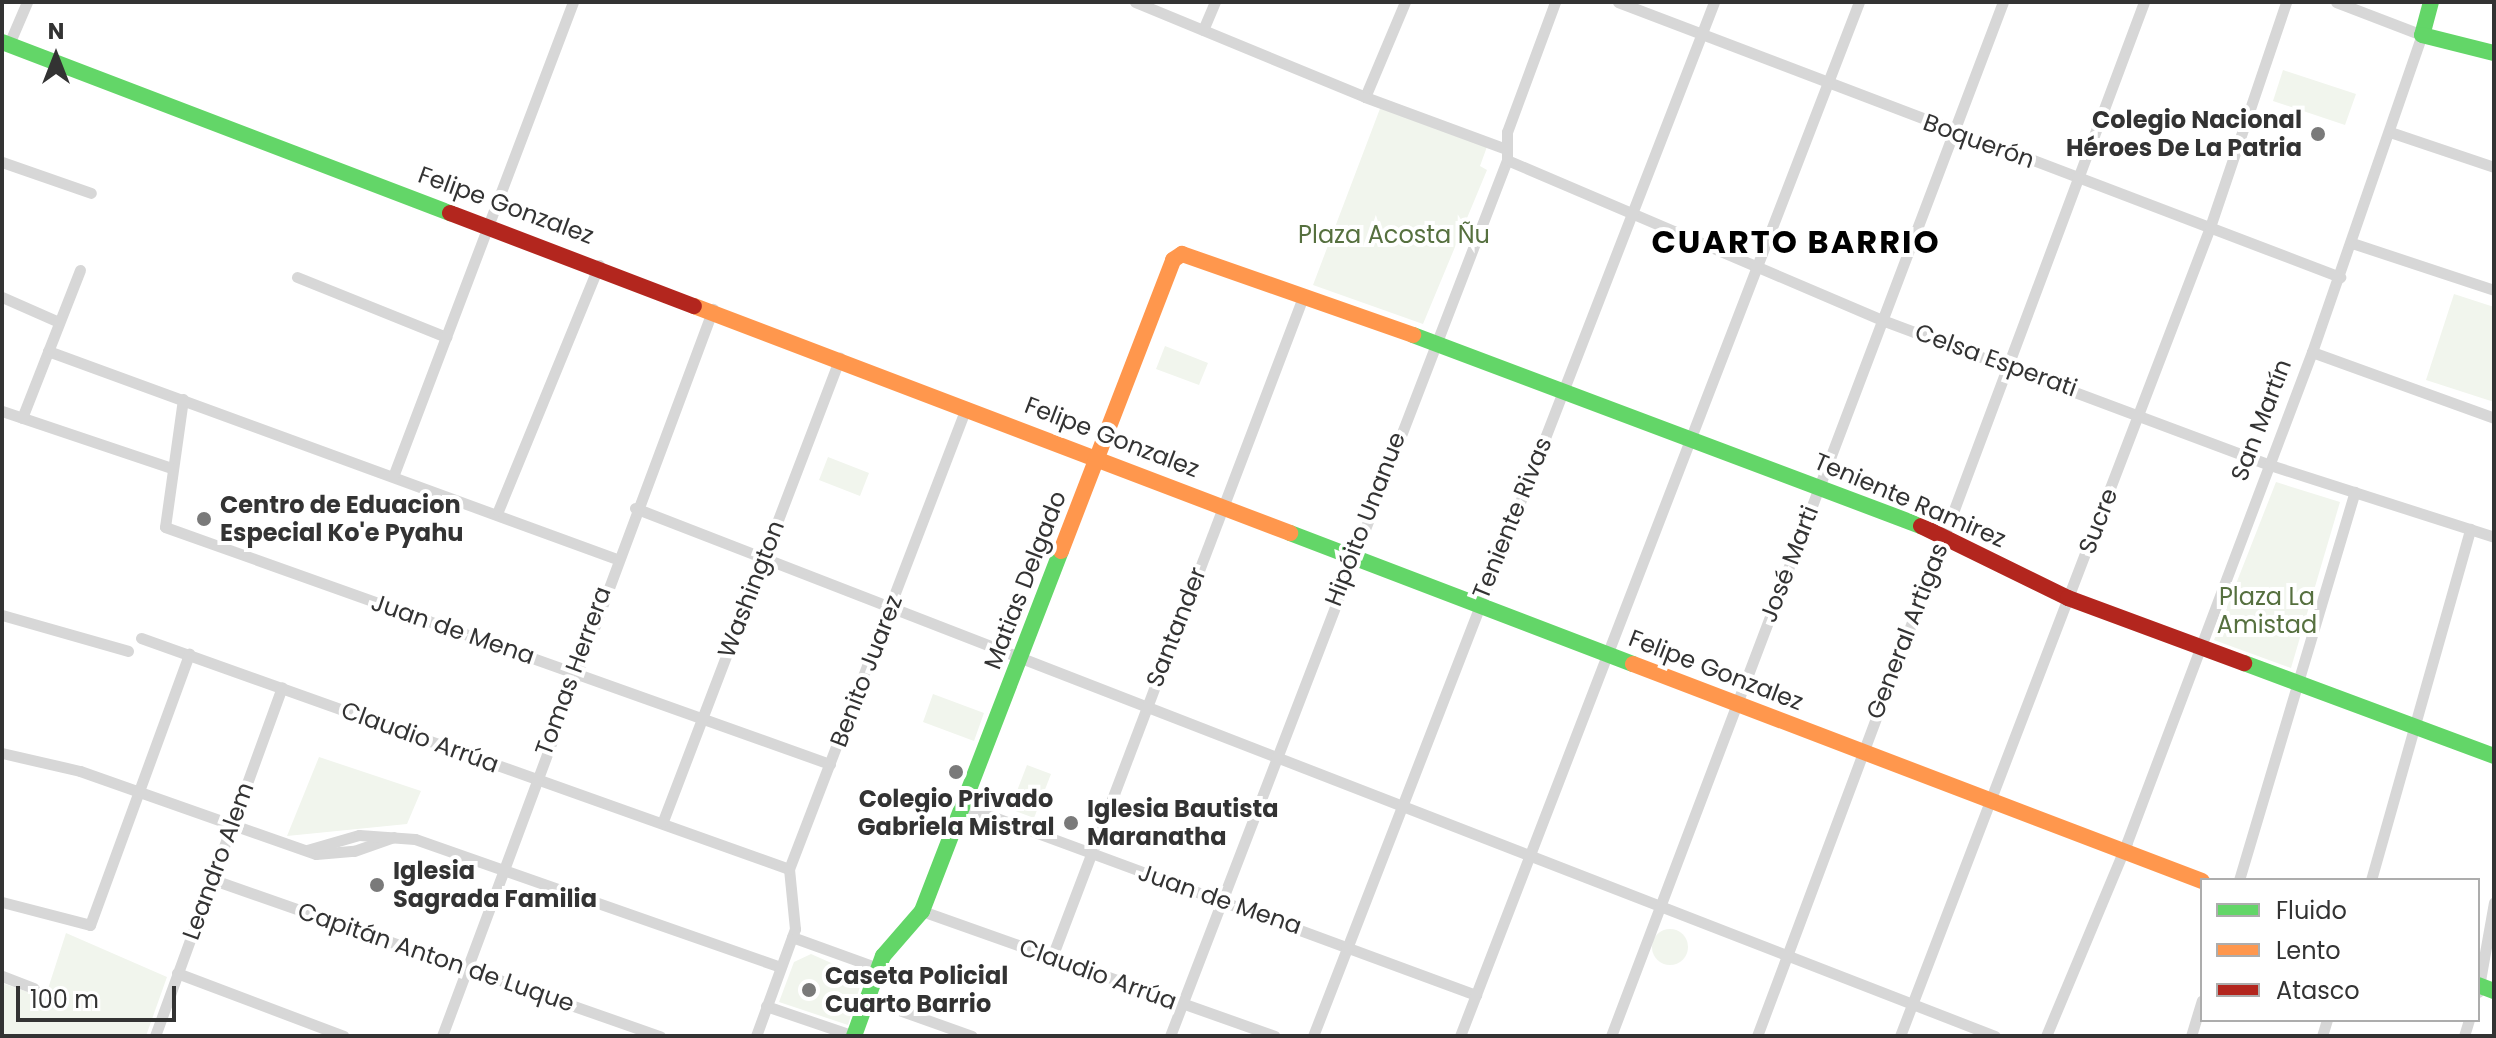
<!DOCTYPE html>
<meta charset="utf-8">
<style>
body{margin:0}
#map{position:relative;width:2496px;height:1038px;overflow:hidden;background:#fff;font-family:Poppins,sans-serif}
div>[style]{position:absolute}
[style*='--x']{left:calc(var(--x)*1px);top:calc(var(--y)*1px);width:calc(var(--w)*1px);rotate:calc(var(--a)*1deg)}
.green>*{inset:0;background:#f1f5ed}
.round{border-radius:50%}
.street>*{height:11px;margin:-5.5px;padding:0 5.5px;transform-origin:5.5px;border-radius:5.5px;background:#d7d7d7}
.fast>*{height:16px;margin:-8px;padding:0 8px;transform-origin:8px;border-radius:8px;background:#63d668}
.slow>*{height:16px;margin:-8px;padding:0 8px;transform-origin:8px;border-radius:8px;background:#ff974d}
.jam>*{height:16px;margin:-8px;padding:0 8px;transform-origin:8px;border-radius:8px;background:#b3261e}
.dots>*{width:22px;height:22px;translate:-50% -50%;box-sizing:border-box;border:4px solid #fff;border-radius:50%}
span{translate:-50% -50%;white-space:nowrap;text-align:center;line-height:1.15;-webkit-text-stroke:8px #fff;paint-order:stroke}
.poi-label{font-size:24px;color:#333;font-weight:700}
.right{translate:-100% -50%;text-align:right}
.left{translate:0 -50%;text-align:left}
.street-label{font-size:24px;color:#333}
.park-label{font-size:24px;color:#56703f}
.district-label{font-size:32px;color:#000;font-weight:700;letter-spacing:2px}
.frame{position:absolute;inset:0;border:4px solid #333;pointer-events:none}
.legend{position:absolute;left:2200px;top:878px;width:280px;height:144px;box-sizing:border-box;background:#fff;border:2px solid #adadad;margin:0;padding:10px 14px;list-style:none;font-size:24px;color:#333}
.legend li{display:flex;align-items:center;gap:16px;height:40px}
.legend b{width:40px;border:2px solid #adadad}
.north{position:absolute;left:16px;top:16px;width:80px;height:80px;-webkit-text-stroke:6px #fff;paint-order:stroke;rotate:0deg;font-size:22px;font-weight:700;line-height:32px;text-align:center;color:#333}
.north::after{content:'';display:block;margin:auto;width:28px;height:36px;background:#333;clip-path:polygon(50% 0,100% 100%,50% 72%,0 100%)}
.scale{position:absolute;left:16px;top:986px;width:160px;height:36px;box-sizing:border-box;border:4px solid #333;border-top:0;padding-left:10px;font-size:24px;line-height:28px;white-space:nowrap;color:#333;-webkit-text-stroke:6px #fff;paint-order:stroke}
</style>
<div id="map">
<div class="green">
<div style="clip-path:polygon(2283px 70px,2356px 94px,2345px 125px,2273px 101px)"></div>
<div style="clip-path:polygon(1381px 106px,1488px 144px,1480px 166px,1487px 170px,1423px 324px,1313px 285px)"></div>
<div style="clip-path:polygon(2454px 294px,2494px 307px,2494px 402px,2426px 380px)"></div>
<div style="clip-path:polygon(1165px 346px,1208px 363px,1199px 385px,1156px 369px)"></div>
<div style="clip-path:polygon(828px 457px,869px 473px,860px 496px,819px 480px)"></div>
<div style="clip-path:polygon(2276px 482px,2340px 502px,2291px 668px,2214px 640px)"></div>
<div style="clip-path:polygon(933px 694px,984px 713px,974px 741px,923px 722px)"></div>
<div style="clip-path:polygon(319px 757px,421px 791px,407px 824px,287px 836px)"></div>
<div style="clip-path:polygon(1027px 765px,1051px 774px,1034px 818px,1010px 809px)"></div>
<div class="round" style="left:1652px;top:929px;width:36px;height:36px"></div>
<div style="clip-path:polygon(66px 933px,167px 977px,146px 1036px,2px 1036px,2px 983px,45px 998px)"></div>
<div style="clip-path:polygon(811px 954px,863px 977px,848px 1025px,779px 1002px,794px 962px)"></div>
</div>
<div class="street">
<div style="--x:1135;--y:2;--w:249;--a:22.4"></div>
<div style="--x:1365;--y:97;--w:103;--a:-67.2"></div>
<div style="--x:1618;--y:2;--w:773;--a:20.85"></div>
<div style="--x:1203;--y:30;--w:30;--a:-67"></div>
<div style="--x:9;--y:44;--w:46;--a:-66.8"></div>
<div style="--x:1365;--y:97;--w:150;--a:20.2"></div>
<div style="--x:2390;--y:132;--w:110;--a:18.6"></div>
<div style="--x:1507;--y:160;--w:408;--a:23.1"></div>
<div style="--x:1882;--y:320;--w:414;--a:20.5"></div>
<div style="--x:2270;--y:465;--w:235;--a:17.8"></div>
<div style="--x:2;--y:162;--w:94;--a:19.2"></div>
<div style="--x:2352;--y:243;--w:150;--a:18.3"></div>
<div style="--x:297;--y:277;--w:161;--a:21.9"></div>
<div style="--x:2;--y:297;--w:62;--a:23.7"></div>
<div style="--x:48;--y:351;--w:603;--a:20.09"></div>
<div style="--x:2312;--y:352;--w:194;--a:19.9"></div>
<div style="--x:183;--y:399;--w:129;--a:98"></div>
<div style="--x:165;--y:527;--w:706;--a:19.62"></div>
<div style="--x:2;--y:411;--w:178;--a:18.6"></div>
<div style="--x:22;--y:418;--w:159;--a:-68.6"></div>
<div style="--x:394;--y:474;--w:505;--a:-69.23"></div>
<div style="--x:635;--y:508;--w:1459;--a:21.22"></div>
<div style="--x:498;--y:511;--w:266;--a:-67.7"></div>
<div style="--x:2;--y:615;--w:131;--a:15.9"></div>
<div style="--x:141;--y:638;--w:688;--a:19.62"></div>
<div style="--x:2;--y:753;--w:80;--a:13"></div>
<div style="--x:80;--y:771;--w:250;--a:19.4"></div>
<div style="--x:316;--y:854;--w:38;--a:-5"></div>
<div style="--x:354;--y:851;--w:42;--a:-19.3"></div>
<div style="--x:964;--y:806;--w:546;--a:20.26"></div>
<div style="--x:663;--y:821;--w:496;--a:-69.1"></div>
<div style="--x:307;--y:850;--w:54;--a:-16.1"></div>
<div style="--x:359;--y:835;--w:56;--a:4.1"></div>
<div style="--x:415;--y:839;--w:387;--a:19.3"></div>
<div style="--x:211;--y:879;--w:476;--a:19.3"></div>
<div style="--x:2239;--y:880;--w:405;--a:-73.4"></div>
<div style="--x:2371;--y:880;--w:365;--a:-74.2"></div>
<div style="--x:2;--y:902;--w:91;--a:14.6"></div>
<div style="--x:90;--y:925;--w:289;--a:-69.9"></div>
<div style="--x:922;--y:911;--w:374;--a:19.5"></div>
<div style="--x:792;--y:937;--w:91;--a:19.8"></div>
<div style="--x:1052;--y:957;--w:706;--a:-69.18"></div>
<div style="--x:177;--y:973;--w:178;--a:20.7"></div>
<div style="--x:2;--y:976;--w:34;--a:21"></div>
<div style="--x:2478;--y:992;--w:91;--a:-79.9"></div>
<div style="--x:868;--y:999;--w:110;--a:19.6"></div>
<div style="--x:766;--y:1006;--w:93;--a:18.8"></div>
<div style="--x:155;--y:1036;--w:371;--a:-70"></div>
<div style="--x:442;--y:1036;--w:776;--a:-69.56"></div>
<div style="--x:756;--y:1036;--w:114;--a:-70"></div>
<div style="--x:795;--y:929;--w:60;--a:-95.7"></div>
<div style="--x:789;--y:869;--w:495;--a:-69"></div>
<div style="--x:1170;--y:1036;--w:939;--a:-68.96"></div>
<div style="--x:1507;--y:160;--w:28;--a:-90"></div>
<div style="--x:1507;--y:132;--w:139;--a:-69.7"></div>
<div style="--x:1313;--y:1036;--w:1109;--a:-68.8"></div>
<div style="--x:1460;--y:1036;--w:1108;--a:-68.9"></div>
<div style="--x:1611;--y:1036;--w:1106;--a:-69.24"></div>
<div style="--x:1757;--y:1036;--w:1104;--a:-69.48"></div>
<div style="--x:1900;--y:1036;--w:866;--a:-69.03"></div>
<div style="--x:2210;--y:227;--w:237;--a:-71.3"></div>
<div style="--x:2046;--y:1036;--w:210;--a:-67.3"></div>
<div style="--x:2127;--y:842;--w:524;--a:-69.32"></div>
<div style="--x:2312;--y:352;--w:336;--a:-70.9"></div>
<div style="--x:2422;--y:35;--w:92;--a:-159"></div>
<div style="--x:2191;--y:1036;--w:37;--a:-73"></div>
<div style="--x:2322;--y:1036;--w:17;--a:-73"></div>
<div style="--x:2464;--y:1036;--w:17;--a:-73"></div>
</div>
<div class="fast">
<div style="--x:2431;--y:2;--w:34;--a:105"></div>
<div style="--x:2422;--y:35;--w:74;--a:14"></div>
<div style="--x:2;--y:42;--w:480;--a:20.9"></div>
<div style="--x:1413;--y:335;--w:543;--a:20.61"></div>
<div style="--x:1290;--y:533;--w:367;--a:20.9"></div>
<div style="--x:2244;--y:663;--w:267;--a:20.4"></div>
<div style="--x:2478;--y:985;--w:17;--a:21"></div>
<div style="--x:854;--y:1036;--w:85;--a:-70.1"></div>
<div style="--x:883;--y:956;--w:60;--a:-49.1"></div>
<div style="--x:922;--y:911;--w:386;--a:-68.9"></div>
</div>
<div class="slow">
<div style="--x:694;--y:306;--w:638;--a:20.85"></div>
<div style="--x:1061;--y:551;--w:312;--a:-68.9"></div>
<div style="--x:1173;--y:260;--w:11;--a:-34"></div>
<div style="--x:1182;--y:254;--w:245;--a:19.3"></div>
<div style="--x:1633;--y:664;--w:609;--a:20.88"></div>
</div>
<div class="jam">
<div style="--x:450;--y:213;--w:261;--a:20.9"></div>
<div style="--x:1921;--y:526;--w:164;--a:26.1"></div>
<div style="--x:2068;--y:598;--w:188;--a:20.3"></div>
</div>
<div class="dots">
<div style="left:2318px;top:134px;background:#7a7a7a"></div>
<div style="left:204px;top:519px;background:#7a7a7a"></div>
<div style="left:956px;top:772px;background:#7a7a7a"></div>
<div style="left:1071px;top:823px;background:#7a7a7a"></div>
<div style="left:377px;top:885px;background:#7a7a7a"></div>
<div style="left:809px;top:990px;background:#7a7a7a"></div>
</div>
<div class="poi-label">
<span class="right" style="left:2302px;top:134px">Colegio Nacional<br>Héroes De La Patria</span>
<span class="left" style="left:220px;top:519px">Centro de Eduacion<br>Especial Ko'e Pyahu</span>
<span style="left:956px;top:813px">Colegio Privado<br>Gabriela Mistral</span>
<span class="left" style="left:1087px;top:823px">Iglesia Bautista<br>Maranatha</span>
<span class="left" style="left:393px;top:885px">Iglesia<br>Sagrada Familia</span>
<span class="left" style="left:825px;top:990px">Caseta Policial<br>Cuarto Barrio</span>
</div>
<div class="street-label">
<span style="left:1979px;top:141px;rotate:20deg">Boquerón</span>
<span style="left:506px;top:205px;rotate:20deg">Felipe Gonzalez</span>
<span style="left:1996px;top:360px;rotate:20deg">Celsa Esperati</span>
<span style="left:2261px;top:420px;rotate:-69deg">San Martín</span>
<span style="left:1112px;top:437px;rotate:21deg">Felipe Gonzalez</span>
<span style="left:1910px;top:500px;rotate:23deg">Teniente Ramirez</span>
<span style="left:1512px;top:518px;rotate:-68deg">Teniente Rivas</span>
<span style="left:1365px;top:519px;rotate:-69deg">Hipóito Unanue</span>
<span style="left:2098px;top:521px;rotate:-69deg">Sucre</span>
<span style="left:1789px;top:564px;rotate:-69deg">José Marti</span>
<span style="left:1025px;top:580px;rotate:-69deg">Matias Delgado</span>
<span style="left:751px;top:589px;rotate:-69deg">Washington</span>
<span style="left:1176px;top:627px;rotate:-69deg">Santander</span>
<span style="left:453px;top:629px;rotate:19deg">Juan de Mena</span>
<span style="left:1907px;top:631px;rotate:-69deg">General Artigas</span>
<span style="left:1716px;top:670px;rotate:21deg">Felipe Gonzalez</span>
<span style="left:573px;top:671px;rotate:-70deg">Tomas Herrera</span>
<span style="left:866px;top:671px;rotate:-69deg">Benito Juarez</span>
<span style="left:420px;top:737px;rotate:20deg">Claudio Arrúa</span>
<span style="left:218px;top:861px;rotate:-70deg">Leandro Alem</span>
<span style="left:1220px;top:899px;rotate:19deg">Juan de Mena</span>
<span style="left:436px;top:957px;rotate:19deg">Capitán Anton de Luque</span>
<span style="left:1098px;top:974px;rotate:20deg">Claudio Arrúa</span>
</div>
<div class="park-label">
<span style="left:1394px;top:235px">Plaza Acosta Ñu</span>
<span style="left:2267px;top:611px">Plaza La<br>Amistad</span>
</div>
<div class="district-label">
<span style="left:1796px;top:242px">CUARTO BARRIO</span>
</div>
<div class="frame"></div>
<ul class="legend">
<li><b style="height:10px;background:#63d668"></b>Fluido</li>
<li><b style="height:10px;background:#ff974d"></b>Lento</li>
<li><b style="height:10px;background:#b3261e"></b>Atasco</li>
</ul>
<div class="north">N</div>
<div class="scale">100 m</div>
</div>
